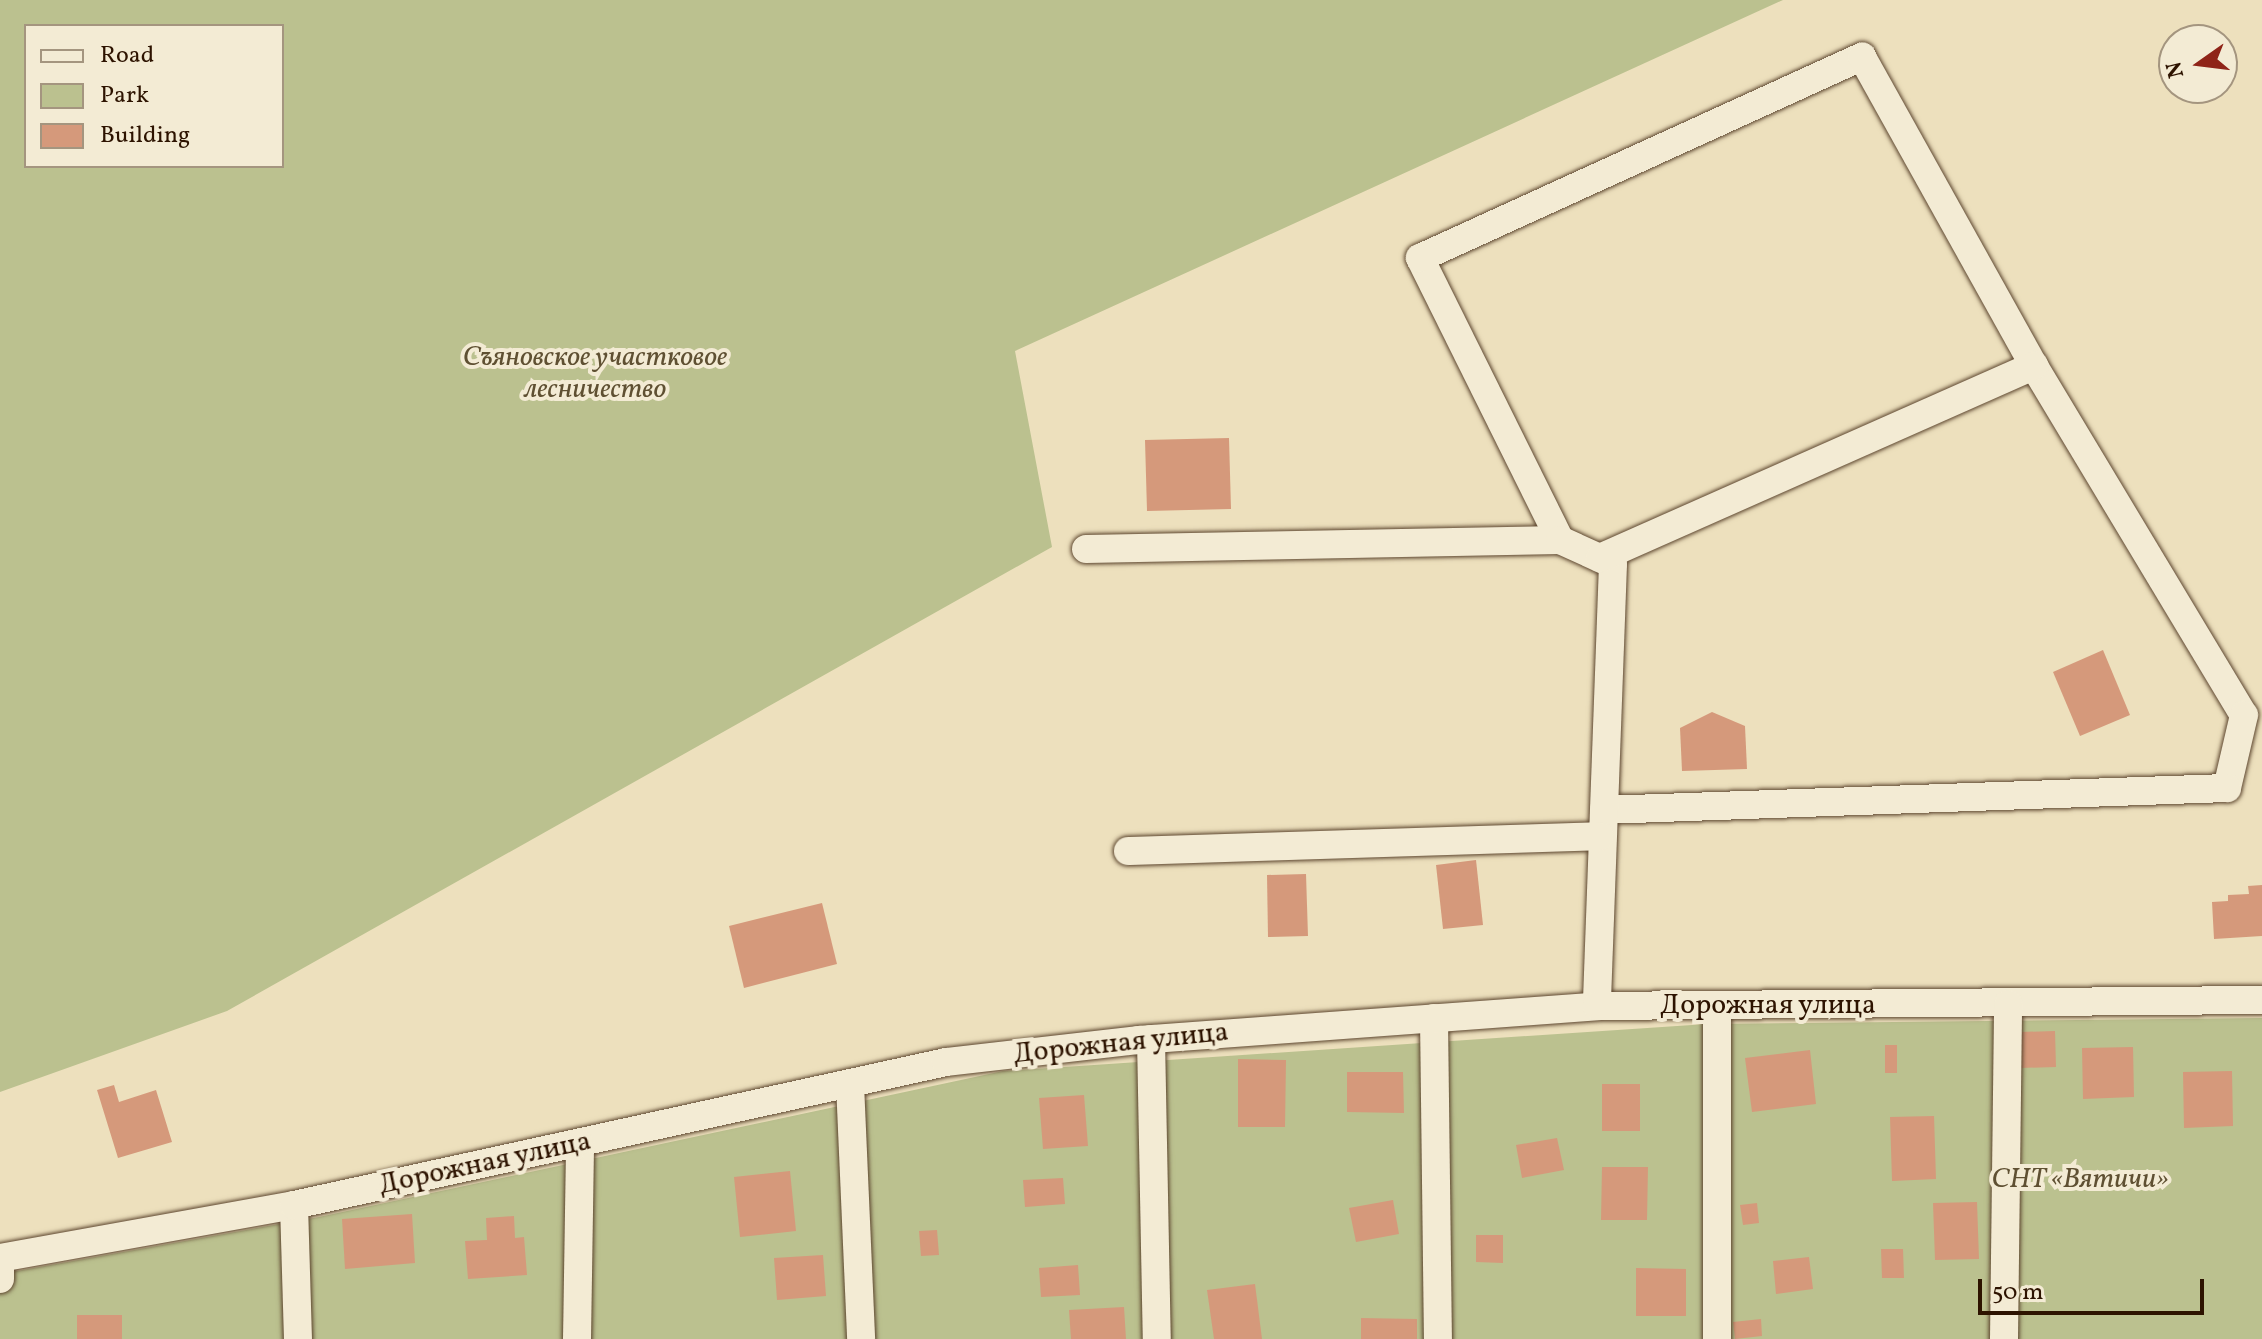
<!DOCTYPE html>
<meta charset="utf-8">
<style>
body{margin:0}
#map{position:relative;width:2262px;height:1339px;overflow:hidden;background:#ede0bd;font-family:Vollkorn,serif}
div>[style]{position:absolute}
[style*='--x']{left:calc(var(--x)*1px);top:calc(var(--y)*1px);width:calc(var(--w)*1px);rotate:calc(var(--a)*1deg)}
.green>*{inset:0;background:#bbc18f}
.building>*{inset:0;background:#d5997b}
.roads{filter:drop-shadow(0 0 2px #5d462f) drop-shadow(0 0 2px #5d462f)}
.street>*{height:28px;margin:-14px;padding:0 14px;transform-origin:14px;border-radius:14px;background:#f3ebd4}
span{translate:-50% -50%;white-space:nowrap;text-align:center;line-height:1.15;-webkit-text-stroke:8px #f3ebd4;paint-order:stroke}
.park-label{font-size:28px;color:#5f5032;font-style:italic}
.street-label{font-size:28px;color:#2d1300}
.legend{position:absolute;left:24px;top:24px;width:260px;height:144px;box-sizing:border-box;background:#f3ebd4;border:2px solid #a4957f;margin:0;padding:10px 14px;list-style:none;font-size:24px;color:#2d1300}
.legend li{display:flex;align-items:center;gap:16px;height:40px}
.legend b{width:40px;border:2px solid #a4957f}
.north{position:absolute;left:2158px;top:24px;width:80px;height:80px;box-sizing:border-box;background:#f3ebd4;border:2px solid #a4957f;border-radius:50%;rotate:256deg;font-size:22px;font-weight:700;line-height:32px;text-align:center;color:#2d1300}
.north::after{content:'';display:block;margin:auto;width:28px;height:36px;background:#8f2418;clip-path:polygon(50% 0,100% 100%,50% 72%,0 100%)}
.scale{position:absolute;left:1978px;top:1279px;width:226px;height:36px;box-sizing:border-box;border:4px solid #2d1300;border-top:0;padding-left:10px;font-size:24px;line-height:28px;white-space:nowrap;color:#2d1300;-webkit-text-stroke:6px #f3ebd4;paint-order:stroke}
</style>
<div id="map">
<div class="green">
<div style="clip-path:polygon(evenodd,0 0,1783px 0,1015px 351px,1052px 547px,227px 1011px,0 1092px,0 0,26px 26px,282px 26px,282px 166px,26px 166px,26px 26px)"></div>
<div style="clip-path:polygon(2262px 1018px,2262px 1339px,0 1339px,0 1274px,319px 1217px,1003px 1071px,1707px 1024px)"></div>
</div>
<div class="building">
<div style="clip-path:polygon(1229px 438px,1231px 509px,1147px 511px,1145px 440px)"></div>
<div style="clip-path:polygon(2103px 650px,2130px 715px,2080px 736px,2053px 672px)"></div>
<div style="clip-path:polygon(1712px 712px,1745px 726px,1747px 769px,1682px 771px,1680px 728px)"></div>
<div style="clip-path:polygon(1476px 860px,1483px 925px,1443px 929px,1436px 865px)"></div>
<div style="clip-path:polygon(1306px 874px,1308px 936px,1268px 937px,1267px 875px)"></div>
<div style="clip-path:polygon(2262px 885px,2262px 936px,2214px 939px,2212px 902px,2228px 901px,2228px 895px,2249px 894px,2248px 886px)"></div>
<div style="clip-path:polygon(822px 903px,837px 964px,744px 988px,729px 926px)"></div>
<div style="clip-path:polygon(2055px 1031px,2056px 1067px,2020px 1068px,2020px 1032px)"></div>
<div style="clip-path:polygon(1885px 1045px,1897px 1045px,1897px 1073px,1885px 1073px)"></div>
<div style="clip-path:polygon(2133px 1047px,2134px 1097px,2083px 1099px,2082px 1048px)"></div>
<div style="clip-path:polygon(1810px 1050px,1816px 1104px,1752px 1112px,1745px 1058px)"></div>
<div style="clip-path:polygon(1238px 1059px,1286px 1060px,1285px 1127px,1238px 1127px)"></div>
<div style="clip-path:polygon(2232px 1071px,2233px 1126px,2184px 1128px,2183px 1072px)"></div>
<div style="clip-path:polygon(1347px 1072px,1403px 1072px,1404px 1113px,1347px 1112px)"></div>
<div style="clip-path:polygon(1602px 1084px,1640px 1084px,1640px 1131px,1602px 1131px)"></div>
<div style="clip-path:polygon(114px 1085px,119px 1102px,156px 1090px,172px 1142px,118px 1158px,97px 1090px)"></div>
<div style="clip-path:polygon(1084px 1095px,1088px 1146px,1043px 1149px,1039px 1098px)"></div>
<div style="clip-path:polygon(1934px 1116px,1936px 1179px,1892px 1181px,1890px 1117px)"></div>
<div style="clip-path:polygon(1557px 1138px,1564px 1170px,1522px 1178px,1516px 1145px)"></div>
<div style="clip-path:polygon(1602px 1167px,1648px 1167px,1647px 1220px,1601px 1220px)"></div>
<div style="clip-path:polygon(790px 1171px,796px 1231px,740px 1237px,734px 1177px)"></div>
<div style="clip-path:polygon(1063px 1178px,1065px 1204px,1025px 1207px,1023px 1180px)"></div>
<div style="clip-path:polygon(1393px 1200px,1399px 1234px,1356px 1242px,1349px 1208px)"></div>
<div style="clip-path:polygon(1977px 1202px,1979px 1259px,1935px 1260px,1933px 1203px)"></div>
<div style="clip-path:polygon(1757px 1203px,1759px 1223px,1743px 1225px,1740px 1205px)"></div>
<div style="clip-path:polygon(412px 1214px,415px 1263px,345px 1269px,342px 1219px)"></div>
<div style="clip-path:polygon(514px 1216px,515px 1238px,524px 1237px,527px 1275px,468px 1279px,465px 1241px,487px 1240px,486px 1218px)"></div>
<div style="clip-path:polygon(937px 1230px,939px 1255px,921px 1256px,919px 1231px)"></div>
<div style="clip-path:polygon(1476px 1235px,1503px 1235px,1503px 1263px,1476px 1262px)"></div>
<div style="clip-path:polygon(1881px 1249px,1903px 1249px,1904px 1278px,1882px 1278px)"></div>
<div style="clip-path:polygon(823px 1255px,826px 1296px,777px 1300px,774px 1258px)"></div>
<div style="clip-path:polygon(1809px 1257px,1813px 1289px,1776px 1294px,1773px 1261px)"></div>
<div style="clip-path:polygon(1078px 1265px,1080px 1295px,1041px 1297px,1039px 1268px)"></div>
<div style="clip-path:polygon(1636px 1268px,1686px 1269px,1686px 1316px,1636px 1316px)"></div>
<div style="clip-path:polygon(1255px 1284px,1262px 1339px,1214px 1339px,1207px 1290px)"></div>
<div style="clip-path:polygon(1124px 1307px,1126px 1339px,1071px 1339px,1069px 1310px)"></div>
<div style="clip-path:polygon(77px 1315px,122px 1315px,122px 1339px,77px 1339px)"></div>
<div style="clip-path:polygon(1361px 1318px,1417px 1319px,1417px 1339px,1361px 1339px)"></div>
<div style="clip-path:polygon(1761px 1319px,1762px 1336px,1735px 1339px,1733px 1322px)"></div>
</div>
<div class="roads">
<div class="street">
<div style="--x:1560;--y:540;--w:315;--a:-116.4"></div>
<div style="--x:1420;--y:258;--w:486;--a:-24.5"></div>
<div style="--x:1862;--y:57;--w:354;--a:60.9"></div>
<div style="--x:2034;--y:366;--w:407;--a:59"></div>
<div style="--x:2244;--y:715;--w:75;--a:103.1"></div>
<div style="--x:2227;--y:788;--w:623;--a:177.98"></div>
<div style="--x:1086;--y:549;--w:474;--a:-1.1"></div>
<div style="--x:1560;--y:540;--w:58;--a:24.4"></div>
<div style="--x:1613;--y:564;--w:442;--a:92.1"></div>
<div style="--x:1600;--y:558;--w:475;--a:-23.9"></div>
<div style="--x:1128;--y:851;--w:472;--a:-1.8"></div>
<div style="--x:1434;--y:1018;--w:321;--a:89.3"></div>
<div style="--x:1151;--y:1039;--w:300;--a:88.9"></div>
<div style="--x:850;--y:1084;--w:255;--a:87.5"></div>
<div style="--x:294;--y:1205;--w:134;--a:88.3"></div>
<div style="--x:0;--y:1279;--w:21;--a:-90"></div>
<div style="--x:0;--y:1258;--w:299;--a:-10.2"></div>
<div style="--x:294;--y:1205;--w:667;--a:-12.37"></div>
<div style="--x:946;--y:1062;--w:194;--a:-6.5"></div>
<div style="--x:1139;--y:1040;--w:459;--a:-4.2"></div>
<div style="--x:1597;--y:1006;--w:665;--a:-0.52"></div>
<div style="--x:577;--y:1339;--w:195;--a:-89.1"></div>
<div style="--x:1717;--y:1339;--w:332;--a:-90"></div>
<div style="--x:2004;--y:1339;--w:335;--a:-89.3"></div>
</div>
</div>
<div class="park-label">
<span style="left:595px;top:374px">Съяновское участковое<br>лесничество</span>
<span style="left:2080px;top:1180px">СНТ «Вятичи»</span>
</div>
<div class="street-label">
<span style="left:1768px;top:1006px">Дорожная улица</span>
<span style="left:1121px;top:1044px;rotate:-6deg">Дорожная улица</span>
<span style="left:485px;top:1164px;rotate:-12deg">Дорожная улица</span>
</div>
<ul class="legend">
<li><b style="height:10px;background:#f3ebd4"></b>Road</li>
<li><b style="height:22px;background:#bbc18f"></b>Park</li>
<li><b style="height:22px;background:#d5997b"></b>Building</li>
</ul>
<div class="north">N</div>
<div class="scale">50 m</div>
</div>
